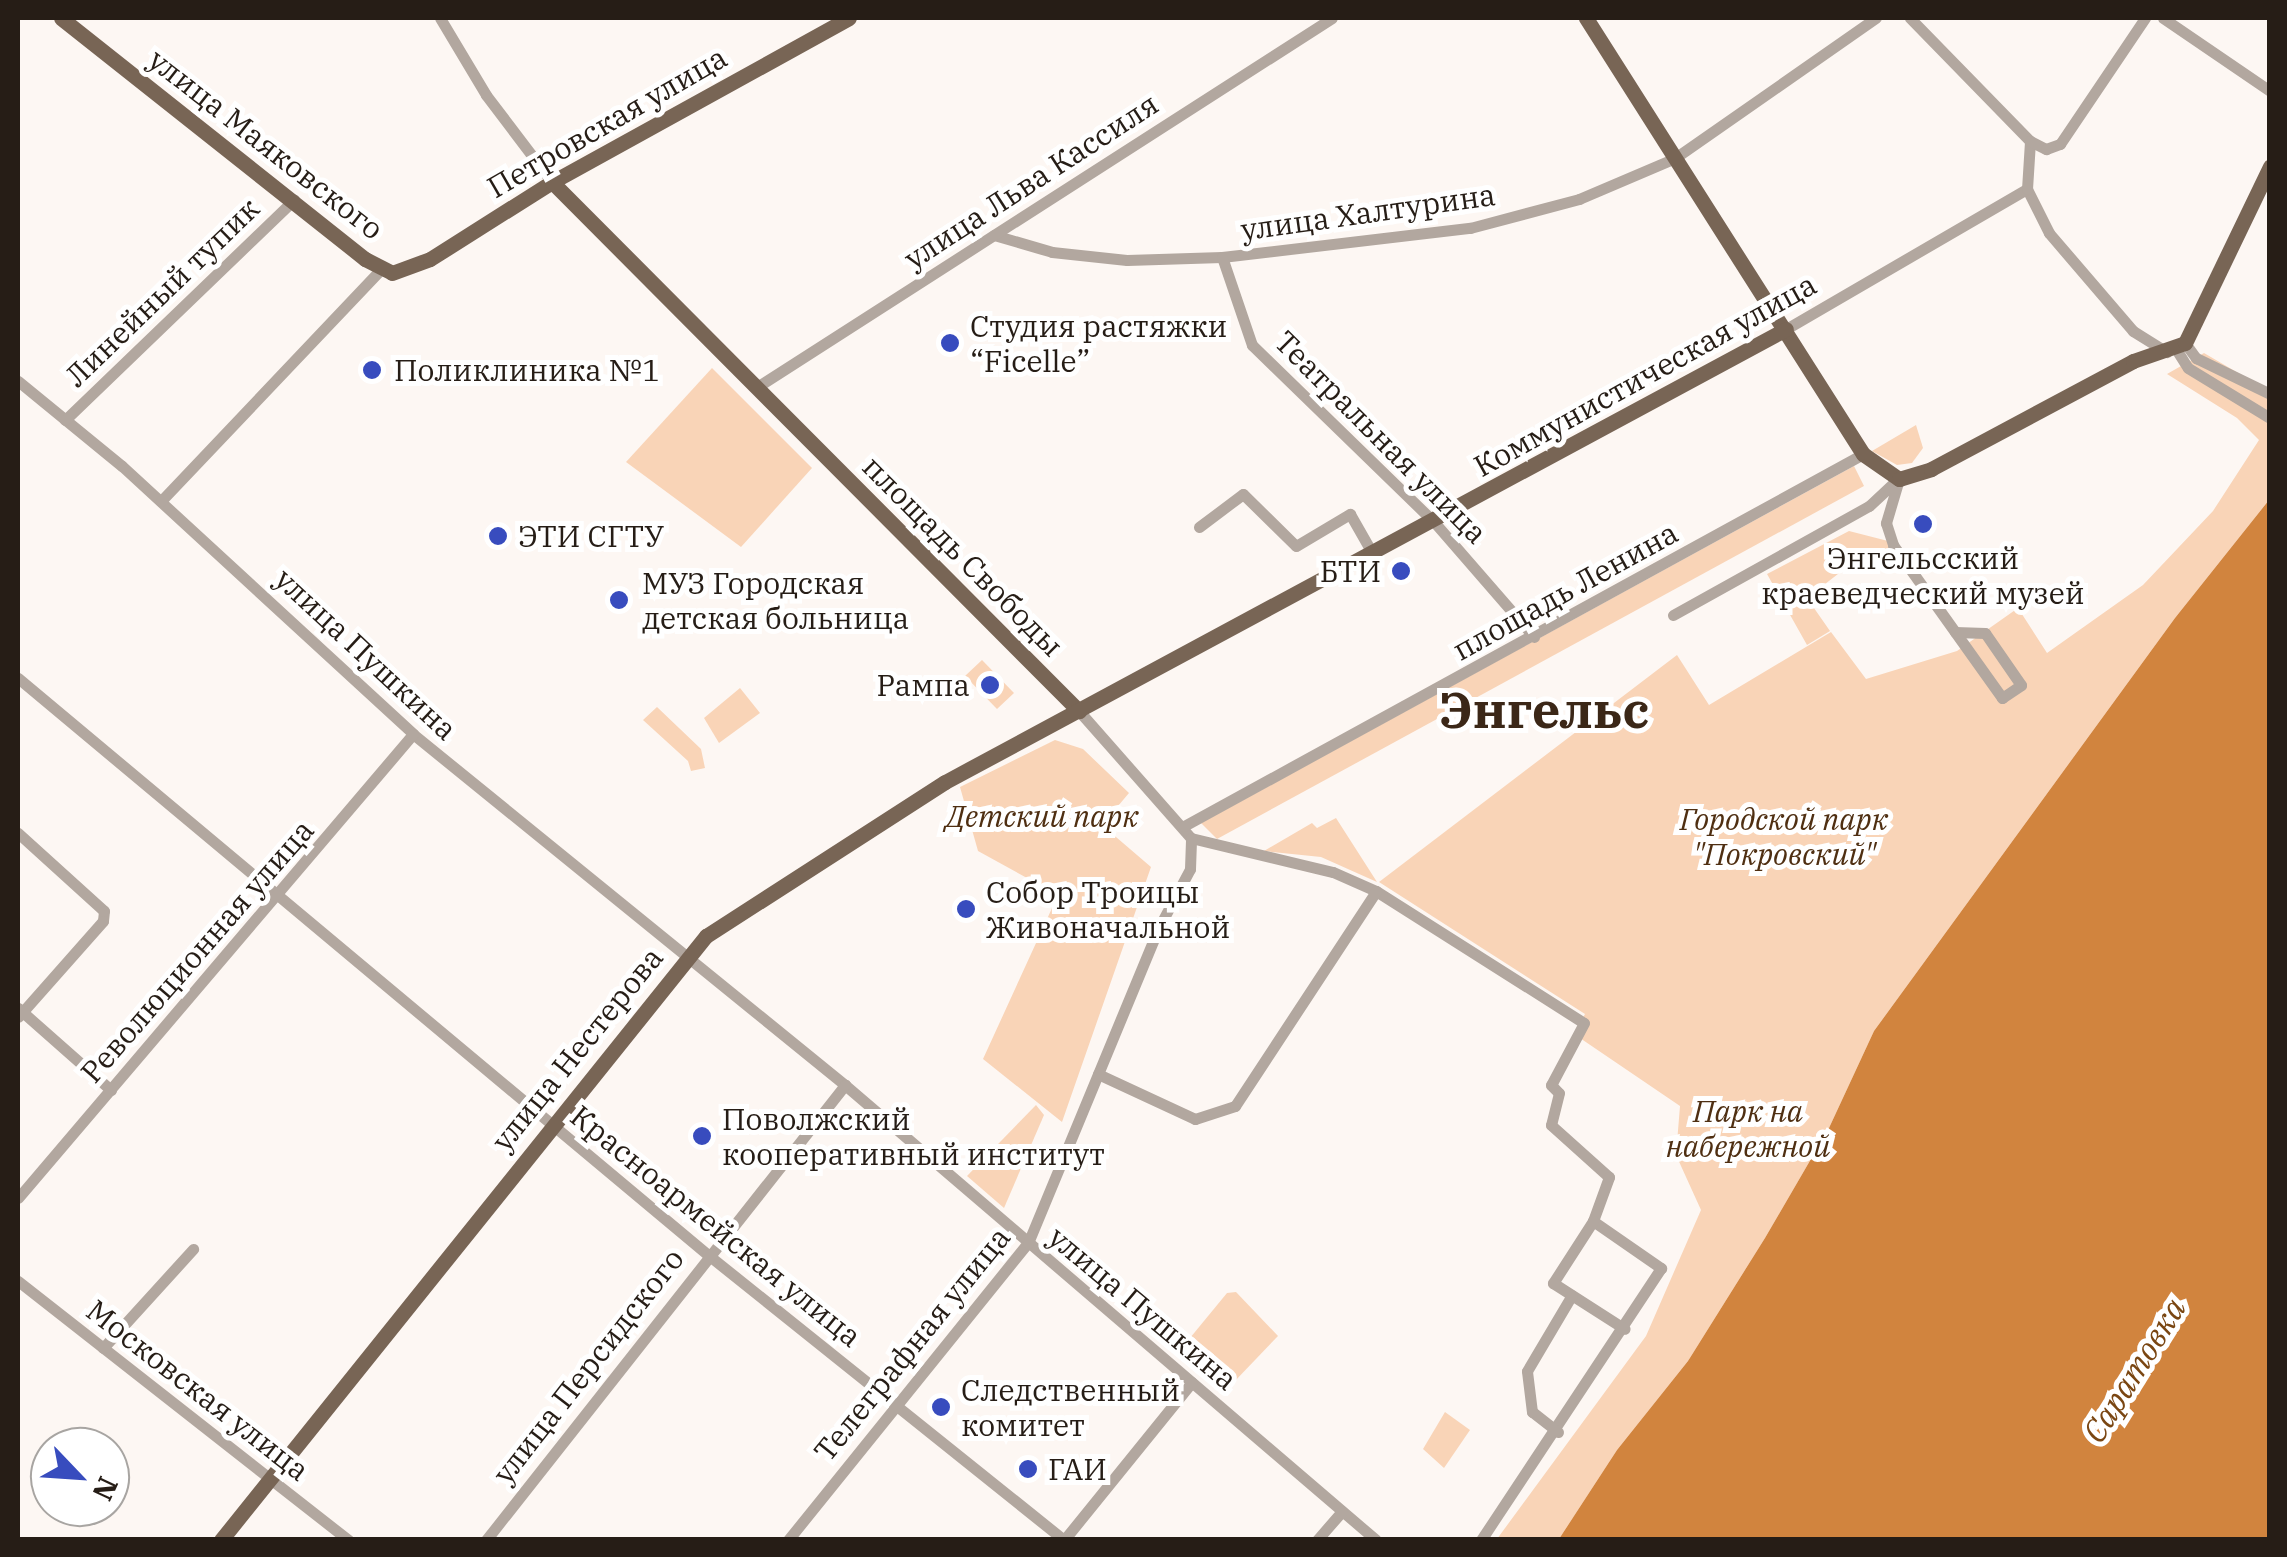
<!DOCTYPE html>
<meta charset="utf-8">
<style>
body{margin:0}
#map{position:relative;width:2287px;height:1557px;overflow:hidden;background:#fdf7f3;font-family:"IBM Plex Serif",serif}
div>[style]{position:absolute}
[style*='--x']{left:calc(var(--x)*1px);top:calc(var(--y)*1px);width:calc(var(--w)*1px);rotate:calc(var(--a)*1deg)}
.green>*{inset:0;background:#f9d4b7}
.water>*{inset:0;background:#d1843e}
.minor>*{height:11px;margin:-5.5px;padding:0 5.5px;transform-origin:5.5px;border-radius:5.5px;background:#b2a79f}
.major>*{height:15px;margin:-7.5px;padding:0 7.5px;transform-origin:7.5px;border-radius:7.5px;background:#786555}
.dots>*{width:28px;height:28px;translate:-50% -50%;box-sizing:border-box;border:5px solid #fff;border-radius:50%}
span{translate:-50% -50%;white-space:nowrap;text-align:center;line-height:1.15;-webkit-text-stroke:10px #fff;paint-order:stroke}
.street-label{font-size:30px;color:#261d16}
.poi-label{font-size:30px;color:#261d16}
.left{translate:0 -50%;text-align:left}
.right{translate:-100% -50%;text-align:right}
.park-label{font-size:30px;color:#4f2f12;font-style:italic}
.water-label{font-size:32px;color:#7a4612;font-style:italic}
.town-label{font-size:50px;color:#3b2717;font-weight:700}
.frame{position:absolute;inset:0;border:20px solid #261d16;pointer-events:none}
.north{position:absolute;left:30px;top:1427px;width:100px;height:100px;box-sizing:border-box;background:#fff;border:2px solid #a8a5a2;border-radius:50%;rotate:115deg;font-size:28px;font-weight:700;line-height:40px;text-align:center;color:#261d16}
.north::after{content:'';display:block;margin:auto;width:35px;height:45px;background:#384cbe;clip-path:polygon(50% 0,100% 100%,50% 72%,0 100%)}
</style>
<div id="map">
<div class="green">
<div style="clip-path:polygon(2204px 353px,2269px 391px,2269px 500px,2175px 618px,1874px 1031px,1829px 1128px,1765px 1238px,1688px 1361px,1617px 1450px,1559px 1539px,1497px 1539px,1646px 1336px,1701px 1210px,1676px 1155px,1680px 1106px,1574px 1034px,1585px 1014px,1379px 882px,1677px 655px,1709px 705px,1831px 632px,1866px 679px,1957px 651px,2018px 608px,2047px 653px,2143px 585px,2213px 511px,2259px 440px,2237px 418px,2167px 374px)"></div>
<div style="clip-path:polygon(712px 368px,812px 468px,741px 547px,626px 462px)"></div>
<div style="clip-path:polygon(1916px 425px,1923px 448px,1912px 463px,1897px 465px,1872px 451px)"></div>
<div style="clip-path:polygon(1854px 466px,1864px 486px,1217px 839px,1201px 823px)"></div>
<div style="clip-path:polygon(1849px 531px,1888px 541px,1900px 560px,1847px 567px,1807px 598px,1830px 631px,1807px 645px,1767px 574px)"></div>
<div style="clip-path:polygon(982px 660px,1014px 693px,997px 709px,965px 676px)"></div>
<div style="clip-path:polygon(740px 688px,760px 713px,719px 743px,704px 718px)"></div>
<div style="clip-path:polygon(657px 707px,701px 749px,705px 768px,691px 771px,688px 761px,643px 720px)"></div>
<div style="clip-path:polygon(1055px 740px,1083px 749px,1129px 793px,1102px 825px,1151px 867px,1062px 1122px,983px 1059px,1058px 895px,978px 851px,960px 787px)"></div>
<div style="clip-path:polygon(1336px 818px,1377px 882px,1321px 857px,1264px 851px,1312px 823px,1317px 828px)"></div>
<div style="clip-path:polygon(1036px 1105px,1044px 1115px,1004px 1208px,967px 1176px)"></div>
<div style="clip-path:polygon(1236px 1292px,1278px 1336px,1233px 1383px,1191px 1347px,1190px 1338px,1227px 1293px)"></div>
<div style="clip-path:polygon(1445px 1412px,1470px 1430px,1444px 1468px,1423px 1449px)"></div>
</div>
<div class="water">
<div style="clip-path:polygon(2269px 500px,2269px 1539px,1559px 1539px,1617px 1450px,1688px 1361px,1765px 1238px,1829px 1128px,1874px 1031px,2175px 618px)"></div>
</div>
<div class="minor">
<div style="--x:440;--y:18;--w:90;--a:59.1"></div>
<div style="--x:486;--y:95;--w:109;--a:52.8"></div>
<div style="--x:1910;--y:18;--w:172;--a:45.7"></div>
<div style="--x:2163;--y:18;--w:130;--a:34.3"></div>
<div style="--x:2027;--y:189;--w:49;--a:63.4"></div>
<div style="--x:2049;--y:233;--w:129;--a:49.4"></div>
<div style="--x:2133;--y:331;--w:40;--a:32"></div>
<div style="--x:994;--y:235;--w:60;--a:16.3"></div>
<div style="--x:1052;--y:252;--w:75;--a:6.1"></div>
<div style="--x:1127;--y:260;--w:95;--a:-1.8"></div>
<div style="--x:1222;--y:257;--w:250;--a:-6.7"></div>
<div style="--x:1470;--y:228;--w:113;--a:-14.9"></div>
<div style="--x:1579;--y:199;--w:104;--a:-23.1"></div>
<div style="--x:1675;--y:158;--w:245;--a:-34.9"></div>
<div style="--x:1222;--y:257;--w:93;--a:71.2"></div>
<div style="--x:1252;--y:345;--w:255;--a:44.2"></div>
<div style="--x:1435;--y:523;--w:151;--a:49"></div>
<div style="--x:1786;--y:329;--w:279;--a:-30.2"></div>
<div style="--x:2027;--y:189;--w:48;--a:-86.4"></div>
<div style="--x:2030;--y:141;--w:18;--a:27"></div>
<div style="--x:2046;--y:149;--w:15;--a:-20"></div>
<div style="--x:2060;--y:144;--w:152;--a:-56"></div>
<div style="--x:2185;--y:343;--w:19;--a:54"></div>
<div style="--x:2196;--y:358;--w:82;--a:25.9"></div>
<div style="--x:2176;--y:349;--w:22;--a:58"></div>
<div style="--x:2188;--y:368;--w:96;--a:31.4"></div>
<div style="--x:18;--y:381;--w:134;--a:39.3"></div>
<div style="--x:122;--y:466;--w:396;--a:42.6"></div>
<div style="--x:413;--y:734;--w:557;--a:39.09"></div>
<div style="--x:845;--y:1085;--w:699;--a:40.59"></div>
<div style="--x:757;--y:387;--w:683;--a:-32.69"></div>
<div style="--x:65;--y:420;--w:318;--a:-43.9"></div>
<div style="--x:1899;--y:479;--w:46;--a:106.5"></div>
<div style="--x:1886;--y:523;--w:23;--a:72"></div>
<div style="--x:1893;--y:545;--w:188;--a:54.5"></div>
<div style="--x:2002;--y:698;--w:23;--a:-34"></div>
<div style="--x:2021;--y:685;--w:63;--a:-124.7"></div>
<div style="--x:1985;--y:633;--w:30;--a:-178"></div>
<div style="--x:161;--y:501;--w:320;--a:-46.5"></div>
<div style="--x:1199;--y:527;--w:55;--a:-36.9"></div>
<div style="--x:1243;--y:494;--w:74;--a:44.5"></div>
<div style="--x:1296;--y:546;--w:63;--a:-30.7"></div>
<div style="--x:1350;--y:514;--w:48;--a:60.3"></div>
<div style="--x:1673;--y:615;--w:224;--a:-29.1"></div>
<div style="--x:1869;--y:506;--w:35;--a:-43"></div>
<div style="--x:18;--y:678;--w:898;--a:39.9"></div>
<div style="--x:707;--y:1254;--w:457;--a:38.7"></div>
<div style="--x:1079;--y:711;--w:169;--a:48.6"></div>
<div style="--x:1191;--y:838;--w:146;--a:13.5"></div>
<div style="--x:1333;--y:872;--w:47;--a:23.8"></div>
<div style="--x:1376;--y:891;--w:246;--a:32.4"></div>
<div style="--x:1584;--y:1023;--w:70;--a:118"></div>
<div style="--x:1551;--y:1085;--w:11;--a:45"></div>
<div style="--x:1559;--y:1093;--w:33;--a:104"></div>
<div style="--x:1551;--y:1125;--w:78;--a:41.9"></div>
<div style="--x:1609;--y:1177;--w:47;--a:110"></div>
<div style="--x:1593;--y:1221;--w:83;--a:34.7"></div>
<div style="--x:1661;--y:1268;--w:326;--a:123.5"></div>
<div style="--x:1184;--y:826;--w:774;--a:-28.72"></div>
<div style="--x:18;--y:833;--w:116;--a:42.2"></div>
<div style="--x:104;--y:911;--w:10;--a:96"></div>
<div style="--x:103;--y:921;--w:128;--a:131.5"></div>
<div style="--x:18;--y:1008;--w:124;--a:41.4"></div>
<div style="--x:1098;--y:1074;--w:107;--a:24.9"></div>
<div style="--x:1195;--y:1119;--w:42;--a:-18"></div>
<div style="--x:1235;--y:1106;--w:257;--a:-56.7"></div>
<div style="--x:18;--y:1198;--w:609;--a:-49.59"></div>
<div style="--x:1593;--y:1221;--w:74;--a:122.8"></div>
<div style="--x:1553;--y:1283;--w:85;--a:32.6"></div>
<div style="--x:18;--y:1281;--w:420;--a:38.1"></div>
<div style="--x:103;--y:1348;--w:134;--a:-47.7"></div>
<div style="--x:1558;--y:1432;--w:33;--a:-142"></div>
<div style="--x:1532;--y:1412;--w:41;--a:-97"></div>
<div style="--x:1527;--y:1371;--w:88;--a:-59.4"></div>
<div style="--x:486;--y:1540;--w:580;--a:-51.73"></div>
<div style="--x:788;--y:1540;--w:382;--a:-51.1"></div>
<div style="--x:1028;--y:1243;--w:340;--a:-67.5"></div>
<div style="--x:1158;--y:929;--w:68;--a:-61.9"></div>
<div style="--x:1190;--y:869;--w:31;--a:-88"></div>
<div style="--x:1064;--y:1540;--w:203;--a:-51"></div>
<div style="--x:1317;--y:1540;--w:38;--a:-49"></div>
</div>
<div class="major">
<div style="--x:61;--y:18;--w:388;--a:38.4"></div>
<div style="--x:365;--y:259;--w:30;--a:27"></div>
<div style="--x:392;--y:273;--w:40;--a:-20.2"></div>
<div style="--x:430;--y:259;--w:144;--a:-32.3"></div>
<div style="--x:552;--y:182;--w:339;--a:-28.9"></div>
<div style="--x:1586;--y:18;--w:517;--a:57.57"></div>
<div style="--x:1863;--y:454;--w:44;--a:34.8"></div>
<div style="--x:1899;--y:479;--w:34;--a:-17"></div>
<div style="--x:1931;--y:469;--w:229;--a:-28.1"></div>
<div style="--x:2133;--y:361;--w:55;--a:-19.1"></div>
<div style="--x:2185;--y:343;--w:196;--a:-64.3"></div>
<div style="--x:552;--y:182;--w:747;--a:45.11"></div>
<div style="--x:221;--y:1540;--w:775;--a:-51.24"></div>
<div style="--x:706;--y:936;--w:284;--a:-32.8"></div>
<div style="--x:945;--y:782;--w:955;--a:-28.31"></div>
</div>
<div class="dots">
<div style="left:950px;top:343px;background:#384cbe"></div>
<div style="left:372px;top:370px;background:#384cbe"></div>
<div style="left:1923px;top:524px;background:#384cbe"></div>
<div style="left:498px;top:536px;background:#384cbe"></div>
<div style="left:1401px;top:571px;background:#384cbe"></div>
<div style="left:619px;top:600px;background:#384cbe"></div>
<div style="left:990px;top:685px;background:#384cbe"></div>
<div style="left:966px;top:909px;background:#384cbe"></div>
<div style="left:702px;top:1136px;background:#384cbe"></div>
<div style="left:941px;top:1407px;background:#384cbe"></div>
<div style="left:1028px;top:1469px;background:#384cbe"></div>
</div>
<div class="street-label">
<span style="left:607px;top:122px;rotate:-30deg">Петровская улица</span>
<span style="left:266px;top:144px;rotate:38deg">улица Маяковского</span>
<span style="left:1031px;top:181px;rotate:-33deg">улица Льва Кассиля</span>
<span style="left:1368px;top:212px;rotate:-8deg">улица Халтурина</span>
<span style="left:162px;top:292px;rotate:-44deg">Линейный тупик</span>
<span style="left:1645px;top:375px;rotate:-29deg">Коммунистическая улица</span>
<span style="left:1381px;top:437px;rotate:45deg">Театральная улица</span>
<span style="left:963px;top:556px;rotate:45deg">площадь Свободы</span>
<span style="left:1565px;top:591px;rotate:-29deg">площадь Ленина</span>
<span style="left:366px;top:654px;rotate:43deg">улица Пушкина</span>
<span style="left:197px;top:951px;rotate:-49deg">Революционная улица</span>
<span style="left:577px;top:1049px;rotate:-51deg">улица Нестерова</span>
<span style="left:716px;top:1226px;rotate:39deg">Красноармейская улица</span>
<span style="left:1143px;top:1308px;rotate:40deg">улица Пушкина</span>
<span style="left:912px;top:1344px;rotate:-51deg">Телеграфная улица</span>
<span style="left:588px;top:1366px;rotate:-52deg">улица Персидского</span>
<span style="left:198px;top:1390px;rotate:38deg">Московская улица</span>
</div>
<div class="poi-label">
<span class="left" style="left:970px;top:343px">Студия растяжки<br>“Ficelle”</span>
<span class="left" style="left:394px;top:370px">Поликлиника №1</span>
<span class="left" style="left:518px;top:536px">ЭТИ СГТУ</span>
<span style="left:1923px;top:575px">Энгельсский<br>краеведческий музей</span>
<span class="right" style="left:1381px;top:571px">БТИ</span>
<span class="left" style="left:642px;top:600px">МУЗ Городская<br>детская больница</span>
<span class="right" style="left:970px;top:685px">Рампа</span>
<span class="left" style="left:986px;top:909px">Собор Троицы<br>Живоначальной</span>
<span class="left" style="left:722px;top:1136px">Поволжский<br>кооперативный институт</span>
<span class="left" style="left:961px;top:1407px">Следственный<br>комитет</span>
<span class="left" style="left:1048px;top:1469px">ГАИ</span>
</div>
<div class="park-label">
<span style="left:1042px;top:816px">Детский парк</span>
<span style="left:1784px;top:836px">Городской парк<br>"Покровский"</span>
<span style="left:1748px;top:1128px">Парк на<br>набережной</span>
</div>
<div class="water-label">
<span style="left:2134px;top:1370px;rotate:-58deg">Саратовка</span>
</div>
<div class="town-label">
<span style="left:1544px;top:710px">Энгельс</span>
</div>
<div class="frame"></div>
<div class="north">N</div>
</div>
